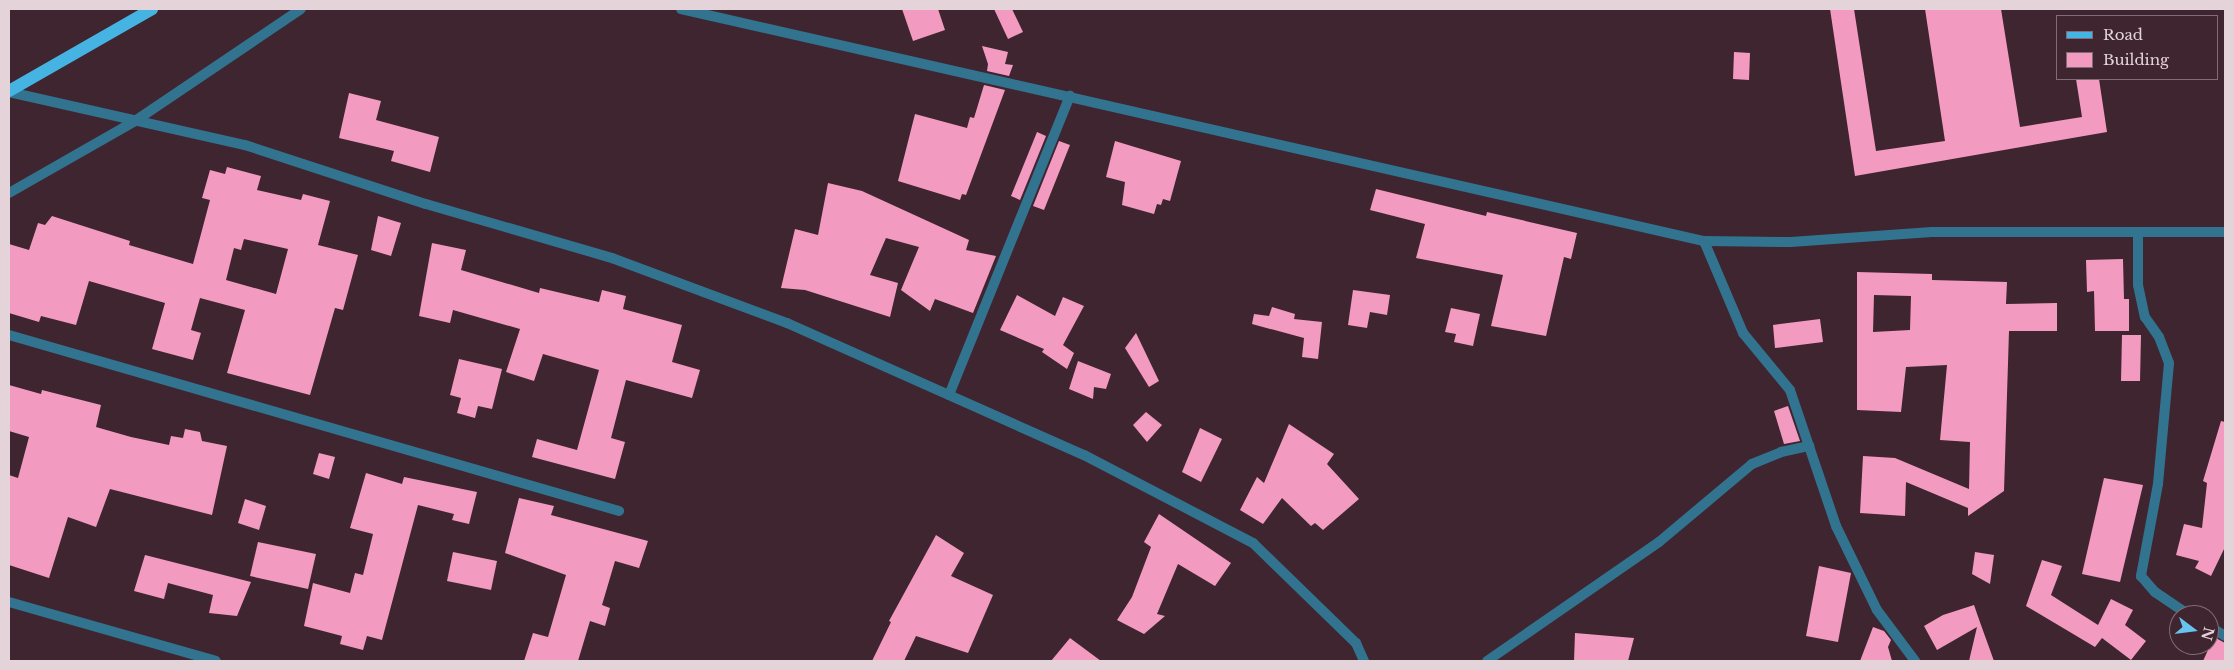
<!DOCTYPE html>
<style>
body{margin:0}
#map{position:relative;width:2234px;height:670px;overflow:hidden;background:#3f2530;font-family:"Libre Baskerville",serif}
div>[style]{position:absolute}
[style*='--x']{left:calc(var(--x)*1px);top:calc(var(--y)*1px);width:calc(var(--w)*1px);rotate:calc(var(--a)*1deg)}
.building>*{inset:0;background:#f39ac0}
.street>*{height:10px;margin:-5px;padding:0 5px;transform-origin:5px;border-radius:5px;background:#32738f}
.primary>*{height:12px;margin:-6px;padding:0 6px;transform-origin:6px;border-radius:6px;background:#45b4e2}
span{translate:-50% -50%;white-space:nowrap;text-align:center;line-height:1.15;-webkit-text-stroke:5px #3f2530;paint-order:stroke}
.frame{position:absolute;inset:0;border:10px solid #e4d3d9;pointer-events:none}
.legend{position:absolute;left:2056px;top:15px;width:162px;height:65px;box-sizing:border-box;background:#3f2530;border:1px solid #816b74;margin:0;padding:6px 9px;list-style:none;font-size:15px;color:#e4d3d9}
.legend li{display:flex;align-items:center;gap:10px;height:25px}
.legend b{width:25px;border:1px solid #816b74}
.north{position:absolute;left:2169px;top:605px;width:50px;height:50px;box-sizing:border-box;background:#3f2530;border:1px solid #816b74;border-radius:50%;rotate:105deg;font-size:14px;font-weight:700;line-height:20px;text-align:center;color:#e4d3d9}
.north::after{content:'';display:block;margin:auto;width:18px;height:22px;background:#66c4ef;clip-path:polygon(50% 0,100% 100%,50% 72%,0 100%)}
</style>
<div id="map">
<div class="building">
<div style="clip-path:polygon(902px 9px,938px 9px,945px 30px,913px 41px)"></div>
<div style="clip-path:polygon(994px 9px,1012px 9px,1023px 32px,1008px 39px)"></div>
<div style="clip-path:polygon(1830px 9px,1854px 9px,1876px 151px,1945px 141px,1925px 9px,2001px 9px,2020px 127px,2082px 117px,2076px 79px,2099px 79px,2107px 132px,1855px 176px)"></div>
<div style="clip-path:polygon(982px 46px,1008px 52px,1005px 64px,1013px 65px,1009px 76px,987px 71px,988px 64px)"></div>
<div style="clip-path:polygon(1734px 52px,1750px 53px,1749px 80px,1733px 79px)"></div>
<div style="clip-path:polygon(984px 85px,1005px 90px,966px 195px,962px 194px,960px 200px,898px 181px,915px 114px,967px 128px,970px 117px,974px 118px)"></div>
<div style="clip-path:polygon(349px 93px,381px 101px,376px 120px,439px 137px,430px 172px,391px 161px,394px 151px,339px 138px)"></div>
<div style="clip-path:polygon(1037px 132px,1046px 136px,1020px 200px,1011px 196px)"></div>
<div style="clip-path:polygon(1059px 141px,1070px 145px,1044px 210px,1033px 206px)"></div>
<div style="clip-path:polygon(1115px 141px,1181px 161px,1170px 201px,1163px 199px,1161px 205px,1157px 204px,1154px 214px,1122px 205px,1125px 182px,1106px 177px)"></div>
<div style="clip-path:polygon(evenodd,227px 167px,261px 176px,257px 190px,301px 200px,303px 194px,330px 201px,318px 245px,358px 255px,343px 310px,335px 308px,310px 395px,227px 373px,245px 310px,200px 298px,191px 330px,201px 333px,193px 360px,152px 349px,165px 303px,89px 281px,76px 325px,41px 316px,39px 322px,9px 313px,9px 244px,29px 250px,38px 223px,45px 225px,52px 216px,130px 241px,129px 245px,193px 264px,210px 200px,202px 198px,210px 170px,225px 174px,227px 167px,244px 239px,288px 249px,276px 294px,226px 280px,234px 248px,241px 250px,244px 239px)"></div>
<div style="clip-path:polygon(828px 183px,862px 191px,969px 240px,966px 250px,996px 256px,973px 313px,935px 299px,930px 311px,901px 290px,919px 247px,886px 238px,870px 275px,898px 283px,890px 317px,805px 290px,781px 288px,795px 229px,818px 235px)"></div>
<div style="clip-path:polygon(1376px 189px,1486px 216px,1487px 212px,1577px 233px,1571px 259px,1564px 257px,1546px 336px,1491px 326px,1503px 275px,1416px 258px,1425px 224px,1370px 210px)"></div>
<div style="clip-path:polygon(378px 216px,401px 223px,391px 256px,371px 250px)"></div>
<div style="clip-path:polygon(432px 243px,466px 250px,461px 270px,539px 293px,540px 288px,599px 302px,602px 290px,626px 296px,623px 309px,682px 325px,672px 362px,700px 370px,692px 398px,626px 380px,611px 438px,625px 442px,615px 479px,532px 457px,537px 439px,577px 450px,599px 370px,543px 354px,534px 381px,506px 372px,520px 329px,453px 310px,450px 323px,419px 316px)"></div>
<div style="clip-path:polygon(2123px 259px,2124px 299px,2129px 299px,2129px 331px,2095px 331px,2094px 291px,2087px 292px,2086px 260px)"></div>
<div style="clip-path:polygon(evenodd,1857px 272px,1932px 274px,1932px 280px,2007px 282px,2006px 304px,2057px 303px,2057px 331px,2009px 331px,2004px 491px,1968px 516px,1968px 508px,1906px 482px,1905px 516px,1860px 513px,1863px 456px,1895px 458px,1969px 489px,1970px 442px,1940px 440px,1947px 365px,1906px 367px,1901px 412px,1857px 410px,1857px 272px,1874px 295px,1911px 296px,1910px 330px,1873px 332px,1874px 295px)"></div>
<div style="clip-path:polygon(1353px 290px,1390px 295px,1387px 315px,1370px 312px,1367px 328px,1348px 325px)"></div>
<div style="clip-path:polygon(1017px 295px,1055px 316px,1063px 297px,1084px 306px,1063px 345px,1074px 353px,1067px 369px,1042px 352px,1044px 349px,1000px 330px)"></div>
<div style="clip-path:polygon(1272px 307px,1295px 314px,1294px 319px,1322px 322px,1318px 359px,1302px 357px,1304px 338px,1252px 324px,1254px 314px,1269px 316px)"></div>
<div style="clip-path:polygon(1451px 308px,1480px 314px,1473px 346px,1454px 342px,1456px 334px,1445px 332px)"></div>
<div style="clip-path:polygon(1820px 319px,1823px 342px,1775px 348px,1773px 325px)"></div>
<div style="clip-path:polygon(1136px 333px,1159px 381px,1149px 387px,1125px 348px)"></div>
<div style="clip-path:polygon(2122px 335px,2141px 335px,2140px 381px,2121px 381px)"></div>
<div style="clip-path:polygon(459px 359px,502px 369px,492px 409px,478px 406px,475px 418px,457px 413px,461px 398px,450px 395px)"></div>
<div style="clip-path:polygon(1078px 361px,1111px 374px,1106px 389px,1094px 387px,1093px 399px,1069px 389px)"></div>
<div style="clip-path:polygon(9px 385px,41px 394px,42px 390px,101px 405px,96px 427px,131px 437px,169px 445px,171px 436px,183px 438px,185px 429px,200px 432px,202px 441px,227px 446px,212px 515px,110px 489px,96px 527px,68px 517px,49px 578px,9px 565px,9px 475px,18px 478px,29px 437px,9px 431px)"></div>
<div style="clip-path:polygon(1788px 406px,1800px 441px,1784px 444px,1774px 411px)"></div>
<div style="clip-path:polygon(1146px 412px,1162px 425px,1147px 442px,1133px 425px)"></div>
<div style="clip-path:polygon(2221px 421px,2225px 422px,2225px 547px,2211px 576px,2195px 568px,2199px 561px,2176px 555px,2184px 524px,2202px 528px,2207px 483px,2203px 481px)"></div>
<div style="clip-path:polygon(1289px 424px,1334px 454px,1327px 464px,1359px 499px,1323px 530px,1315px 523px,1311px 526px,1282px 498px,1263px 524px,1240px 510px,1257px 477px,1264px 483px)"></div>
<div style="clip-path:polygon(1200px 428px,1222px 439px,1201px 482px,1182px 472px)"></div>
<div style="clip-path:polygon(319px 453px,335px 457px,329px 479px,313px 474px)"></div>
<div style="clip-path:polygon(366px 473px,402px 484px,404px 477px,477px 492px,469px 524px,452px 520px,454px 514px,418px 505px,382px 640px,367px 636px,363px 650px,340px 644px,342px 636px,304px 626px,313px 583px,350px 593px,355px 573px,363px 575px,373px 534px,350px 528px)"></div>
<div style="clip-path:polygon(2104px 478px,2143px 485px,2120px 582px,2082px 574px)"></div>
<div style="clip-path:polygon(519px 498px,554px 506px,551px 515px,648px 541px,639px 568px,615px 561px,602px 605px,610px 608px,605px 626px,590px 621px,578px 661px,524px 661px,533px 633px,548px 637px,566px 575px,505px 553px)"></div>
<div style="clip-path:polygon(245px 499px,266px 506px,259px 530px,238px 523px)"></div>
<div style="clip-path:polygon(1159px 514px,1231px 563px,1215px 586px,1178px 564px,1157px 614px,1165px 616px,1144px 634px,1117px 620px,1132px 597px,1151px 547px,1144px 542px)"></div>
<div style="clip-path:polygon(936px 535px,964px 553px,951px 576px,993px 595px,968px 653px,916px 636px,904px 661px,872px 661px,891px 622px,889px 621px)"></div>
<div style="clip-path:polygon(258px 542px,316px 554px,308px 589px,250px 576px)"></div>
<div style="clip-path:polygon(453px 552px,497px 561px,491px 590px,447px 581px)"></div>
<div style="clip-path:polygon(1975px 552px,1994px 555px,1990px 584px,1972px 574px)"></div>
<div style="clip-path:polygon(145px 555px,251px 582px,237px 616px,209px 613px,213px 595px,168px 583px,164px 599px,134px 591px)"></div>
<div style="clip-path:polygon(2042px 560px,2062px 566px,2051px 595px,2098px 625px,2111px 599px,2133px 610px,2125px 625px,2146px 641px,2131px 660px,2102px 638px,2095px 647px,2026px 606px)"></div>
<div style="clip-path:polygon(1819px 566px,1851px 573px,1838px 642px,1806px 636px)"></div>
<div style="clip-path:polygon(1974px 605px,1981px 625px,1994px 661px,1969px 661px,1977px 627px,1937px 650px,1924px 626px,1943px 615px)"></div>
<div style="clip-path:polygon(1873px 627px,1884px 631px,1891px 640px,1888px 647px,1892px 661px,1860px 661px)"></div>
<div style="clip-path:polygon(1575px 633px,1634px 638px,1628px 661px,1574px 661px)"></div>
<div style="clip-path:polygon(2214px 637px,2225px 643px,2225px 661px,2203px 661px)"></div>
<div style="clip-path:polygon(1070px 638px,1101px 661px,1051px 661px)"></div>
</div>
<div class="street">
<div style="--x:681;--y:9;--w:1049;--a:12.78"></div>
<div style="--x:1704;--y:241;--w:87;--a:0.7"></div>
<div style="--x:1791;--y:242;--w:141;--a:-4.1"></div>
<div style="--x:1932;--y:232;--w:293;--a:0"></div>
<div style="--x:9;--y:92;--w:242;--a:12.7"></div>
<div style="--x:245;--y:145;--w:190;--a:18.1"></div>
<div style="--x:426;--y:204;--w:194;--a:16.2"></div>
<div style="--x:612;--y:258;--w:187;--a:20.4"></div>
<div style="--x:787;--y:323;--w:325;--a:24"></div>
<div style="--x:1084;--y:455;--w:191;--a:27.5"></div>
<div style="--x:1253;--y:543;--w:144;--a:44.2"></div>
<div style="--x:1356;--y:643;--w:20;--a:66"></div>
<div style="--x:9;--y:193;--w:145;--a:-29.7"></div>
<div style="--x:135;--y:121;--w:200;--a:-34"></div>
<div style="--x:2138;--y:232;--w:53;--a:90"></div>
<div style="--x:2138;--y:285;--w:33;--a:78"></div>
<div style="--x:2145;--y:317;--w:24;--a:55"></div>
<div style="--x:2159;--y:337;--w:28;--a:69"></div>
<div style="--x:2169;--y:363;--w:121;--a:95.2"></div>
<div style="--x:2158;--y:484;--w:94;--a:100.5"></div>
<div style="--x:2141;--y:576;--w:21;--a:49"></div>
<div style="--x:2155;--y:592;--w:41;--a:34.1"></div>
<div style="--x:1704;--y:241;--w:100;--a:67"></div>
<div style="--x:1743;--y:333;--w:74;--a:50.5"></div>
<div style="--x:1790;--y:390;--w:144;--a:71.3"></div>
<div style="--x:1836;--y:526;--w:93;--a:64"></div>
<div style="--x:1877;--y:610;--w:64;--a:53.3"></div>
<div style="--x:9;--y:335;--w:635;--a:16.09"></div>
<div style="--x:949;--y:395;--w:323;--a:-68"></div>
<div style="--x:9;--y:602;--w:215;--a:15.9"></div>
<div style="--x:2209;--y:626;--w:19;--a:32"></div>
<div style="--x:1487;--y:661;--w:209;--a:-34.7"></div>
<div style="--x:1659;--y:542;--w:121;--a:-40"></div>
<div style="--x:1752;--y:464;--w:31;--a:-22"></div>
<div style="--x:1781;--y:452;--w:29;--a:-12"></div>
</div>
<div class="primary">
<div style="--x:9;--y:91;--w:165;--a:-29.8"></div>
</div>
<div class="frame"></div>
<ul class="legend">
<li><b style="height:6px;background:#45b4e2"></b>Road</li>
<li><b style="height:14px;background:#f39ac0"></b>Building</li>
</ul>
<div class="north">N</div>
</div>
